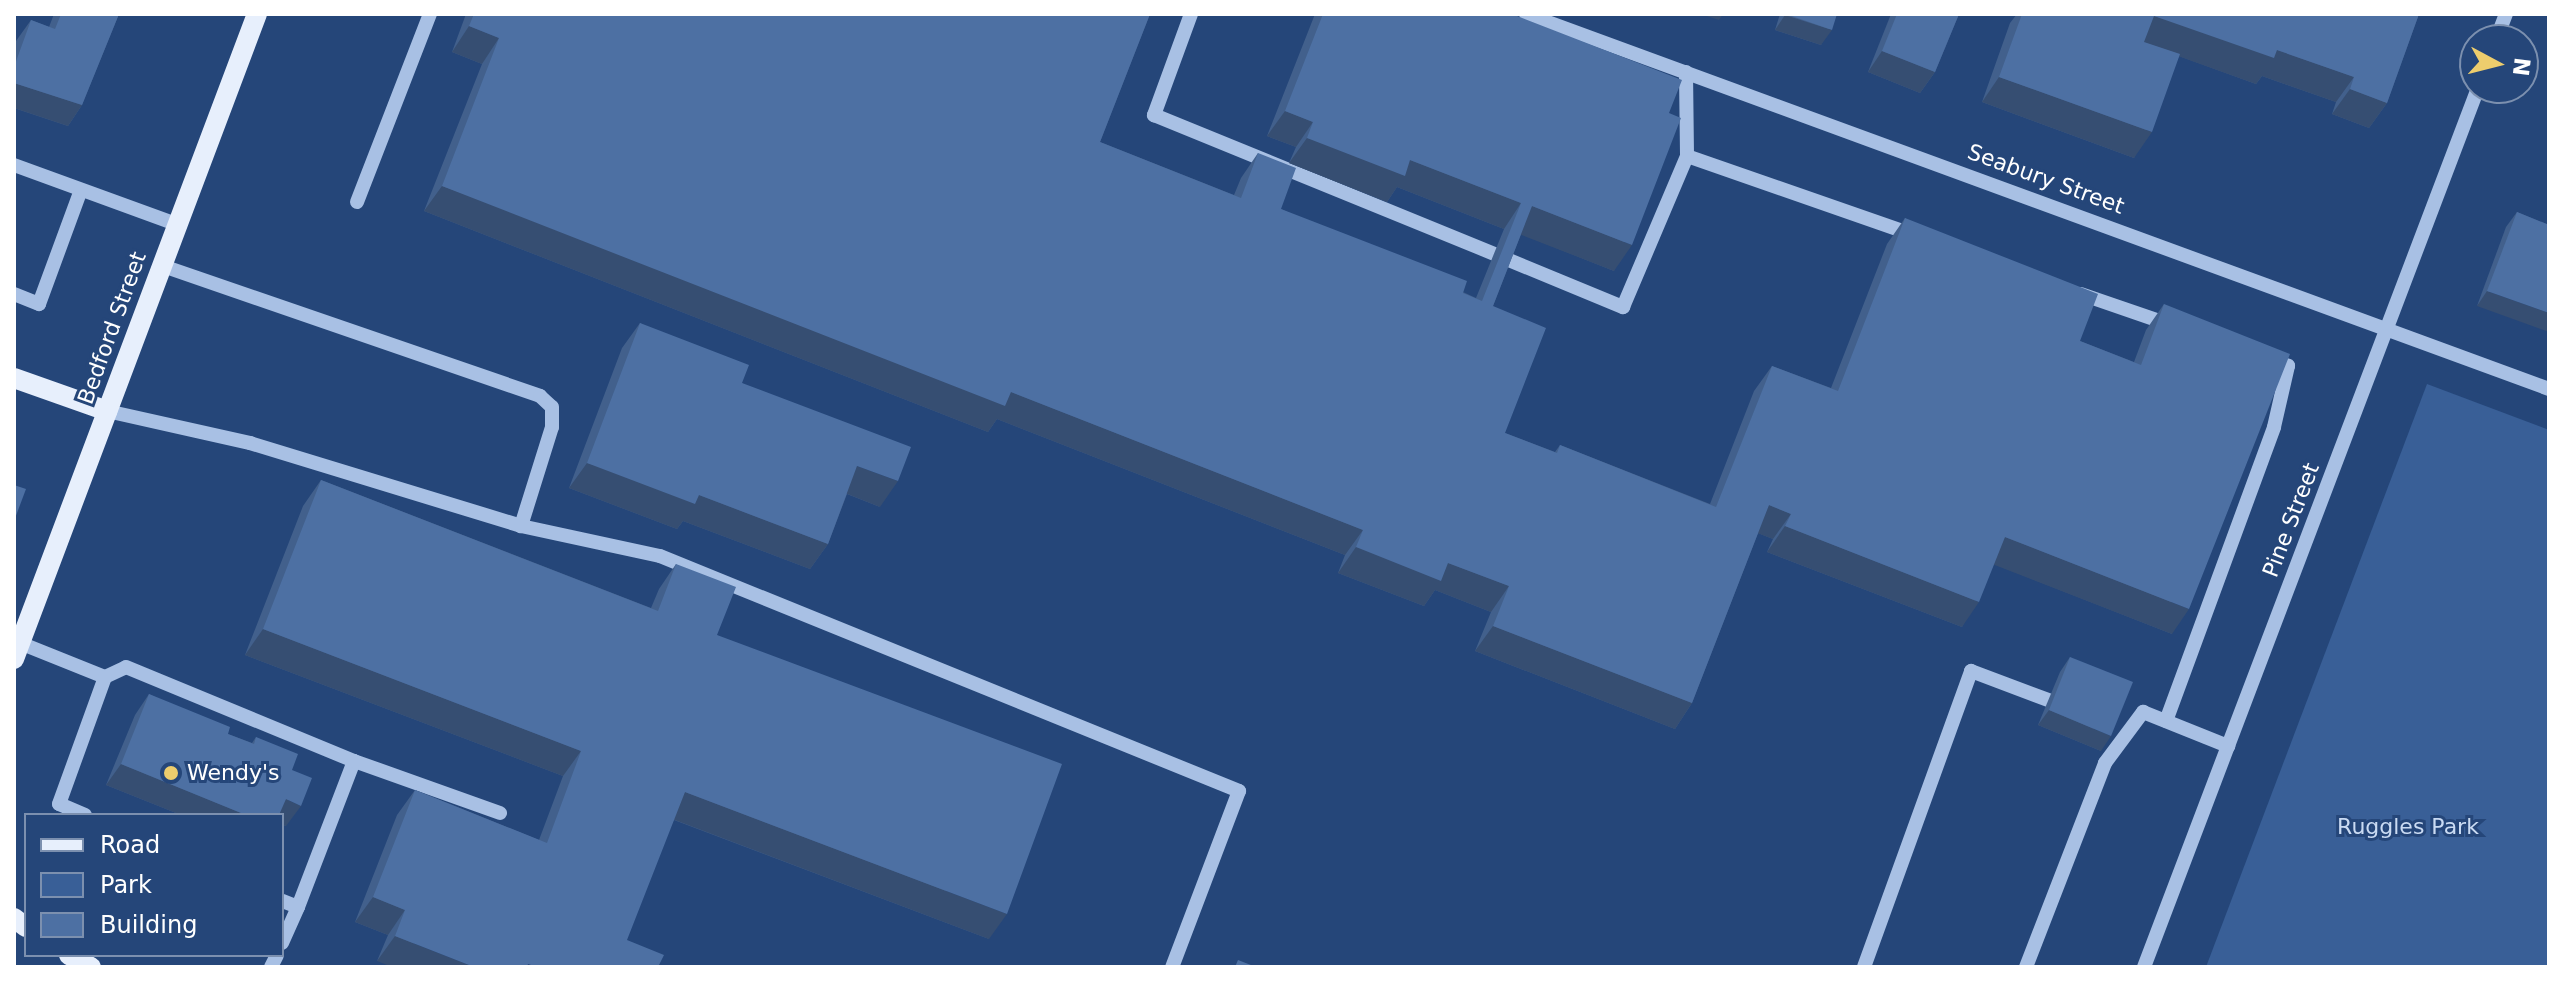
<!DOCTYPE html>
<style>
body{margin:0}
#map{position:relative;width:2563px;height:981px;overflow:hidden;background:#254679;font-family:"DejaVu Sans",sans-serif}
div>[style]{position:absolute}
[style*='--x']{left:calc(var(--x)*1px);top:calc(var(--y)*1px);width:calc(var(--w)*1px);rotate:calc(var(--a)*1deg)}
.green>*{inset:0;background:#395f97}
.minor>*{height:14px;margin:-7px;padding:0 7px;transform-origin:7px;border-radius:7px;background:#a8c0e4}
.major>*{height:20px;margin:-10px;padding:0 10px;transform-origin:10px;border-radius:10px;background:#e7effc}
.wall>*{inset:0;background:#42608c}
.shaded-wall>*{inset:0;background:#364e72}
.building>*{inset:0;background:#4d70a3}
.dots>*{width:22px;height:22px;translate:-50% -50%;box-sizing:border-box;border:4px solid #254679;border-radius:50%}
span{translate:-50% -50%;white-space:nowrap;text-align:center;line-height:1.15;-webkit-text-stroke:6px #254679;paint-order:stroke}
.street-label{font-size:22px;color:#fff}
.poi-label{font-size:22px;color:#fff}
.left{translate:0 -50%;text-align:left}
.park-label{font-size:22px;color:#cadbf3}
.frame{position:absolute;inset:0;border:16px solid #fff;pointer-events:none}
.legend{position:absolute;left:24px;top:813px;width:260px;height:144px;box-sizing:border-box;background:#254679;border:2px solid #7c90af;margin:0;padding:10px 14px;list-style:none;font-size:24px;color:#fff}
.legend li{display:flex;align-items:center;gap:16px;height:40px}
.legend b{width:40px;border:2px solid #7c90af}
.north{position:absolute;left:2459px;top:24px;width:80px;height:80px;box-sizing:border-box;background:#254679;border:2px solid #7c90af;border-radius:50%;rotate:97deg;font-size:22px;font-weight:700;line-height:32px;text-align:center;color:#fff}
.north::after{content:'';display:block;margin:auto;width:28px;height:36px;background:#edcd6d;clip-path:polygon(50% 0,100% 100%,50% 72%,0 100%)}
</style>
<div id="map">
<div class="green">
<div style="clip-path:polygon(2427px 384px,2549px 430px,2549px 967px,2206px 967px)"></div>
</div>
<div class="minor">
<div style="--x:1191;--y:14;--w:108;--a:110.1"></div>
<div style="--x:1154;--y:115;--w:367;--a:22.2"></div>
<div style="--x:1526;--y:14;--w:1090;--a:20.13"></div>
<div style="--x:2496;--y:40;--w:28;--a:-69"></div>
<div style="--x:1686;--y:72;--w:84;--a:89.3"></div>
<div style="--x:1687;--y:156;--w:240;--a:19.2"></div>
<div style="--x:14;--y:165;--w:172;--a:20"></div>
<div style="--x:357;--y:202;--w:202;--a:-68.8"></div>
<div style="--x:1504;--y:258;--w:129;--a:22.4"></div>
<div style="--x:1623;--y:307;--w:164;--a:-67"></div>
<div style="--x:160;--y:265;--w:402;--a:19"></div>
<div style="--x:540;--y:396;--w:16;--a:43"></div>
<div style="--x:552;--y:407;--w:20;--a:90"></div>
<div style="--x:552;--y:427;--w:104;--a:107.4"></div>
<div style="--x:14;--y:294;--w:27;--a:22"></div>
<div style="--x:39;--y:304;--w:121;--a:-69.8"></div>
<div style="--x:2081;--y:294;--w:95;--a:19"></div>
<div style="--x:107;--y:411;--w:147;--a:12.6"></div>
<div style="--x:250;--y:443;--w:283;--a:17"></div>
<div style="--x:521;--y:526;--w:142;--a:12.2"></div>
<div style="--x:660;--y:556;--w:625;--a:22.09"></div>
<div style="--x:1239;--y:791;--w:188;--a:110.8"></div>
<div style="--x:20;--y:643;--w:92;--a:21.8"></div>
<div style="--x:105;--y:677;--w:23;--a:-25"></div>
<div style="--x:126;--y:667;--w:247;--a:22.4"></div>
<div style="--x:354;--y:761;--w:156;--a:111"></div>
<div style="--x:298;--y:907;--w:17;--a:-159"></div>
<div style="--x:2166;--y:721;--w:313;--a:-69.8"></div>
<div style="--x:2274;--y:427;--w:63;--a:-77.1"></div>
<div style="--x:2288;--y:366;--w:19;--a:-159"></div>
<div style="--x:354;--y:761;--w:155;--a:19.6"></div>
<div style="--x:85;--y:815;--w:28;--a:-157"></div>
<div style="--x:59;--y:804;--w:135;--a:-70.1"></div>
<div style="--x:282;--y:943;--w:39;--a:-66"></div>
<div style="--x:271;--y:967;--w:13;--a:-63"></div>
<div style="--x:1864;--y:967;--w:315;--a:-70.1"></div>
<div style="--x:1971;--y:671;--w:85;--a:20.6"></div>
<div style="--x:2026;--y:967;--w:219;--a:-68.8"></div>
<div style="--x:2105;--y:763;--w:64;--a:-53.3"></div>
<div style="--x:2143;--y:712;--w:92;--a:21.8"></div>
<div style="--x:2144;--y:967;--w:940;--a:-69.19"></div>
</div>
<div class="major">
<div style="--x:14;--y:378;--w:99;--a:19.5"></div>
<div style="--x:14;--y:659;--w:689;--a:-69.36"></div>
<div style="--x:14;--y:918;--w:15;--a:37"></div>
<div style="--x:69;--y:955;--w:25;--a:29"></div>
</div>
<div class="wall">
<div style="clip-path:polygon(54px 14px,119px 14px,82px 105px,68px 126px,14px 108px,14px 47px,16px 41px,31px 20px,49px 27px)"></div>
<div style="clip-path:polygon(466px 14px,1150px 14px,1100px 142px,1234px 195px,1241px 178px,1258px 153px,1281px 209px,1476px 298px,1504px 229px,1397px 187px,1387px 202px,1289px 163px,1296px 147px,1267px 136px,1315px 14px,1512px 14px,1669px 113px,1614px 271px,1521px 234px,1493px 306px,1505px 433px,1555px 452px,1560px 445px,1710px 504px,1754px 391px,1772px 366px,1831px 388px,1887px 244px,1905px 218px,2080px 341px,2134px 362px,2146px 330px,2164px 304px,2172px 634px,1994px 564px,1962px 627px,1767px 552px,1773px 539px,1758px 533px,1692px 703px,1675px 729px,1475px 651px,1491px 612px,1435px 590px,1424px 606px,1338px 573px,1345px 555px,997px 419px,988px 432px,424px 211px,482px 64px,452px 52px)"></div>
<div style="clip-path:polygon(1780px 14px,1837px 14px,1821px 45px,1775px 30px)"></div>
<div style="clip-path:polygon(1891px 14px,1959px 14px,1935px 72px,1920px 93px,1868px 72px)"></div>
<div style="clip-path:polygon(2017px 14px,2419px 14px,2387px 103px,2369px 128px,2332px 114px,2336px 102px,2262px 76px,2256px 84px,2179px 56px,2134px 158px,1982px 102px,2010px 23px)"></div>
<div style="clip-path:polygon(2517px 212px,2549px 225px,2477px 306px,2506px 227px)"></div>
<div style="clip-path:polygon(640px 323px,742px 383px,880px 507px,847px 494px,828px 544px,810px 569px,683px 521px,677px 529px,569px 488px,622px 348px)"></div>
<div style="clip-path:polygon(321px 480px,651px 608px,659px 589px,676px 564px,717px 635px,989px 939px,674px 820px,377px 961px,388px 935px,355px 922px,397px 815px,415px 790px,539px 840px,563px 776px,245px 655px,303px 506px)"></div>
<div style="clip-path:polygon(2070px 657px,2101px 751px,2038px 725px,2060px 672px)"></div>
<div style="clip-path:polygon(149px 694px,228px 734px,252px 743px,256px 737px,292px 770px,286px 826px,282px 825px,282px 815px,181px 815px,106px 785px,135px 715px)"></div>
</div>
<div class="shaded-wall">
<div style="clip-path:polygon(1701px 14px,1723px 14px,1719px 20px)"></div>
<div style="clip-path:polygon(1785px 15px,1832px 30px,1821px 45px,1775px 30px)"></div>
<div style="clip-path:polygon(2154px 16px,2277px 50px,2354px 77px,2336px 102px,2262px 76px,2256px 84px,2136px 41px)"></div>
<div style="clip-path:polygon(469px 26px,499px 38px,482px 64px,452px 52px)"></div>
<div style="clip-path:polygon(1882px 51px,1935px 72px,1920px 93px,1868px 72px)"></div>
<div style="clip-path:polygon(1999px 77px,2152px 132px,2134px 158px,1982px 102px)"></div>
<div style="clip-path:polygon(14px 83px,82px 105px,68px 126px,14px 108px)"></div>
<div style="clip-path:polygon(2350px 89px,2387px 103px,2369px 128px,2332px 114px)"></div>
<div style="clip-path:polygon(1285px 111px,1313px 122px,1296px 147px,1267px 136px)"></div>
<div style="clip-path:polygon(1307px 138px,1410px 160px,1521px 203px,1504px 229px,1397px 187px,1387px 202px,1289px 163px)"></div>
<div style="clip-path:polygon(442px 186px,1011px 392px,1363px 530px,1345px 555px,997px 419px,988px 432px,424px 211px)"></div>
<div style="clip-path:polygon(1532px 206px,1632px 245px,1614px 271px,1514px 232px)"></div>
<div style="clip-path:polygon(2487px 291px,2549px 313px,2549px 332px,2477px 306px)"></div>
<div style="clip-path:polygon(587px 463px,699px 495px,828px 544px,810px 569px,683px 521px,677px 529px,569px 488px)"></div>
<div style="clip-path:polygon(857px 466px,898px 481px,880px 507px,840px 491px)"></div>
<div style="clip-path:polygon(1769px 505px,1791px 514px,1773px 539px,1752px 531px)"></div>
<div style="clip-path:polygon(1785px 526px,1979px 602px,1962px 627px,1767px 552px)"></div>
<div style="clip-path:polygon(2005px 537px,2189px 609px,2172px 634px,1987px 562px)"></div>
<div style="clip-path:polygon(1356px 547px,1448px 563px,1509px 586px,1491px 612px,1435px 590px,1424px 606px,1338px 573px)"></div>
<div style="clip-path:polygon(1493px 626px,1692px 703px,1675px 729px,1475px 651px)"></div>
<div style="clip-path:polygon(263px 629px,581px 751px,563px 776px,245px 655px)"></div>
<div style="clip-path:polygon(2049px 710px,2111px 736px,2101px 751px,2038px 725px)"></div>
<div style="clip-path:polygon(121px 764px,246px 815px,181px 815px,106px 785px)"></div>
<div style="clip-path:polygon(685px 792px,1007px 914px,989px 939px,667px 817px)"></div>
<div style="clip-path:polygon(286px 799px,301px 806px,286px 826px,282px 825px,282px 815px,274px 815px)"></div>
<div style="clip-path:polygon(373px 897px,405px 910px,388px 935px,355px 922px)"></div>
<div style="clip-path:polygon(395px 936px,474px 967px,392px 967px,377px 961px)"></div>
</div>
<div class="building">
<div style="clip-path:polygon(61px 14px,119px 14px,82px 105px,14px 83px,14px 67px,31px 20px,55px 29px)"></div>
<div style="clip-path:polygon(474px 14px,1150px 14px,1100px 142px,1241px 198px,1258px 153px,1296px 168px,1281px 209px,1467px 281px,1463px 293px,1482px 301px,1521px 203px,1410px 160px,1405px 176px,1307px 138px,1313px 122px,1285px 111px,1323px 14px,1512px 14px,1682px 80px,1669px 113px,1681px 118px,1632px 245px,1532px 206px,1493px 306px,1546px 328px,1505px 433px,1557px 453px,1560px 445px,1716px 507px,1772px 366px,1838px 391px,1905px 218px,2098px 294px,2080px 341px,2141px 365px,2164px 304px,2290px 354px,2189px 609px,2005px 537px,1979px 602px,1785px 526px,1791px 514px,1769px 505px,1692px 703px,1493px 626px,1509px 586px,1448px 563px,1441px 581px,1356px 547px,1363px 530px,1011px 392px,1005px 406px,442px 186px,499px 38px,469px 26px)"></div>
<div style="clip-path:polygon(1786px 14px,1837px 14px,1832px 30px)"></div>
<div style="clip-path:polygon(1897px 14px,1959px 14px,1935px 72px,1882px 51px)"></div>
<div style="clip-path:polygon(2022px 14px,2419px 14px,2387px 103px,2350px 89px,2354px 77px,2277px 50px,2274px 58px,2154px 16px,2144px 42px,2180px 54px,2152px 132px,1999px 77px)"></div>
<div style="clip-path:polygon(2517px 212px,2549px 225px,2549px 313px,2487px 291px)"></div>
<div style="clip-path:polygon(640px 323px,749px 365px,742px 383px,911px 447px,898px 481px,857px 466px,828px 544px,699px 495px,695px 504px,587px 463px)"></div>
<div style="clip-path:polygon(321px 480px,658px 611px,676px 564px,736px 587px,717px 635px,1062px 764px,1007px 914px,685px 792px,627px 940px,664px 955px,658px 967px,537px 967px,528px 964px,527px 967px,474px 967px,395px 936px,405px 910px,373px 897px,415px 790px,547px 843px,581px 751px,263px 629px)"></div>
<div style="clip-path:polygon(14px 485px,26px 489px,14px 521px)"></div>
<div style="clip-path:polygon(2070px 657px,2133px 682px,2111px 736px,2049px 710px)"></div>
<div style="clip-path:polygon(149px 694px,230px 727px,228px 734px,254px 744px,256px 737px,298px 754px,292px 770px,312px 778px,301px 806px,286px 799px,279px 815px,246px 815px,121px 764px)"></div>
<div style="clip-path:polygon(1238px 960px,1256px 967px,1235px 967px)"></div>
</div>
<div class="dots">
<div style="left:171px;top:773px;background:#edcd6d"></div>
</div>
<div class="street-label">
<span style="left:2046px;top:179px;rotate:20deg">Seabury Street</span>
<span style="left:112px;top:328px;rotate:-70deg">Bedford Street</span>
<span style="left:2291px;top:520px;rotate:-69deg">Pine Street</span>
</div>
<div class="poi-label">
<span class="left" style="left:187px;top:773px">Wendy's</span>
</div>
<div class="park-label">
<span style="left:2408px;top:827px">Ruggles Park</span>
</div>
<div class="frame"></div>
<ul class="legend">
<li><b style="height:10px;background:#e7effc"></b>Road</li>
<li><b style="height:22px;background:#395f97"></b>Park</li>
<li><b style="height:22px;background:#4d70a3"></b>Building</li>
</ul>
<div class="north">N</div>
</div>
